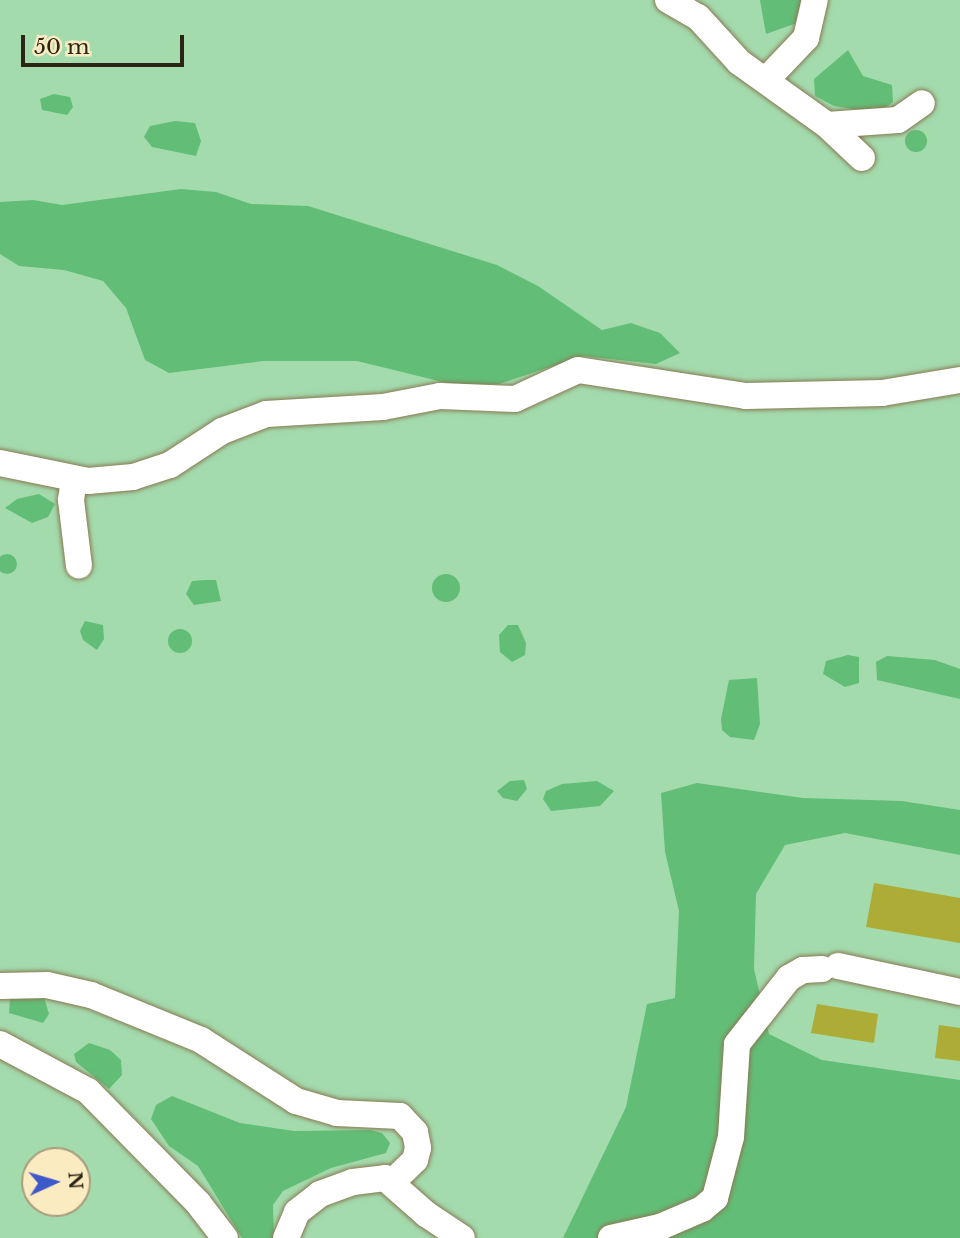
<!DOCTYPE html>
<style>
body{margin:0}
#map{position:relative;width:960px;height:1238px;overflow:hidden;background:#eedeb3;font-family:"Libre Baskerville",serif}
div>[style]{position:absolute}
[style*='--x']{left:calc(var(--x)*1px);top:calc(var(--y)*1px);width:calc(var(--w)*1px);rotate:calc(var(--a)*1deg)}
.green>*{inset:0;background:#a3dbad}
.forest>*{inset:0;background:#62be77}
.round{border-radius:50%}
.building>*{inset:0;background:#acac37}
.roads{filter:drop-shadow(0 0 2px #897a53) drop-shadow(0 0 2px #897a53)}
.minor>*{height:26px;margin:-13px;padding:0 13px;transform-origin:13px;border-radius:13px;background:#fff}
span{translate:-50% -50%;white-space:nowrap;text-align:center;line-height:1.15;-webkit-text-stroke:5px #fbebc0;paint-order:stroke}
.north{position:absolute;left:21px;top:1147px;width:70px;height:70px;box-sizing:border-box;background:#fbebc0;border:2px solid #a89c7c;border-radius:50%;rotate:86deg;font-size:19px;font-weight:700;line-height:28px;text-align:center;color:#2b2515}
.north::after{content:'';display:block;margin:auto;width:24px;height:32px;background:#3f59cb;clip-path:polygon(50% 0,100% 100%,50% 72%,0 100%)}
.scale{position:absolute;left:21px;top:35px;width:163px;height:32px;box-sizing:border-box;border:4px solid #2b2515;border-top:0;padding-left:9px;font-size:21px;line-height:24px;white-space:nowrap;color:#2b2515;-webkit-text-stroke:5px #fbebc0;paint-order:stroke}
</style>
<div id="map">
<div class="green">
<div style="clip-path:polygon(evenodd,0 0,960px 0,960px 1238px,0 1238px,0 0,35px 1161px,77px 1161px,77px 1203px,35px 1203px,35px 1161px)"></div>
</div>
<div class="forest">
<div style="clip-path:polygon(760px 0,803px 0,797px 23px,766px 34px)"></div>
<div style="clip-path:polygon(848px 50px,863px 76px,892px 85px,893px 102px,878px 113px,834px 106px,815px 96px,814px 79px)"></div>
<div style="clip-path:polygon(54px 94px,70px 97px,73px 107px,67px 115px,42px 110px,40px 99px)"></div>
<div style="clip-path:polygon(175px 121px,195px 123px,201px 141px,196px 156px,152px 147px,144px 137px,150px 126px)"></div>
<div class="round" style="left:905px;top:130px;width:22px;height:22px"></div>
<div style="clip-path:polygon(181px 189px,216px 192px,251px 204px,308px 206px,497px 265px,538px 286px,602px 330px,631px 323px,660px 333px,680px 353px,656px 364px,583px 356px,499px 384px,475px 385px,447px 383px,357px 361px,263px 361px,169px 373px,145px 360px,126px 308px,103px 281px,64px 270px,19px 266px,0 254px,0 202px,33px 200px,62px 205px)"></div>
<div style="clip-path:polygon(39px 494px,55px 504px,48px 517px,32px 523px,5px 508px,17px 499px)"></div>
<div class="round" style="left:-3px;top:554px;width:20px;height:20px"></div>
<div class="round" style="left:432px;top:574px;width:28px;height:28px"></div>
<div style="clip-path:polygon(205px 580px,216px 580px,221px 601px,194px 605px,186px 594px,192px 581px)"></div>
<div style="clip-path:polygon(85px 621px,103px 625px,104px 639px,97px 650px,83px 640px,80px 631px)"></div>
<div style="clip-path:polygon(508px 625px,518px 625px,526px 643px,525px 655px,512px 662px,500px 652px,499px 635px)"></div>
<div class="round" style="left:168px;top:629px;width:24px;height:24px"></div>
<div style="clip-path:polygon(848px 655px,859px 657px,859px 683px,845px 687px,823px 674px,826px 661px)"></div>
<div style="clip-path:polygon(887px 656px,935px 660px,960px 669px,960px 699px,877px 680px,876px 662px)"></div>
<div style="clip-path:polygon(757px 678px,760px 724px,754px 740px,730px 737px,722px 730px,721px 719px,729px 680px)"></div>
<div style="clip-path:polygon(524px 780px,527px 789px,517px 801px,503px 798px,497px 791px,510px 781px)"></div>
<div style="clip-path:polygon(597px 781px,614px 791px,600px 806px,551px 811px,543px 799px,546px 791px,562px 784px)"></div>
<div style="clip-path:polygon(697px 783px,803px 798px,902px 801px,960px 810px,960px 855px,845px 833px,785px 845px,756px 894px,754px 969px,769px 1034px,822px 1060px,960px 1080px,960px 1238px,563px 1238px,626px 1107px,647px 1004px,675px 998px,679px 911px,665px 852px,661px 793px)"></div>
<div style="clip-path:polygon(16px 996px,44px 997px,49px 1014px,43px 1023px,9px 1013px,10px 999px)"></div>
<div style="clip-path:polygon(89px 1043px,110px 1050px,121px 1060px,122px 1075px,109px 1089px,76px 1062px,74px 1054px)"></div>
<div style="clip-path:polygon(172px 1096px,240px 1123px,294px 1131px,370px 1130px,382px 1133px,390px 1143px,386px 1153px,331px 1168px,283px 1191px,273px 1205px,274px 1238px,242px 1238px,198px 1166px,169px 1146px,151px 1119px,156px 1105px)"></div>
</div>
<div class="building">
<div style="clip-path:polygon(874px 883px,960px 898px,960px 943px,866px 927px)"></div>
<div style="clip-path:polygon(817px 1004px,878px 1014px,874px 1043px,811px 1033px)"></div>
<div style="clip-path:polygon(939px 1025px,960px 1028px,960px 1061px,935px 1058px)"></div>
</div>
<div class="roads">
<div class="minor">
<div style="--x:668;--y:0;--w:34;--a:30"></div>
<div style="--x:698;--y:17;--w:61;--a:47.7"></div>
<div style="--x:739;--y:62;--w:108;--a:35.6"></div>
<div style="--x:827;--y:125;--w:48;--a:43.3"></div>
<div style="--x:766;--y:80;--w:58;--a:-46.4"></div>
<div style="--x:806;--y:38;--w:39;--a:-77"></div>
<div style="--x:827;--y:125;--w:71;--a:-4"></div>
<div style="--x:898;--y:120;--w:29;--a:-35"></div>
<div style="--x:0;--y:463;--w:90;--a:11.6"></div>
<div style="--x:88;--y:481;--w:45;--a:-5.1"></div>
<div style="--x:133;--y:477;--w:39;--a:-18"></div>
<div style="--x:170;--y:465;--w:62;--a:-33.2"></div>
<div style="--x:222;--y:431;--w:47;--a:-21.1"></div>
<div style="--x:266;--y:414;--w:117;--a:-3.4"></div>
<div style="--x:383;--y:407;--w:58;--a:-10.9"></div>
<div style="--x:440;--y:396;--w:75;--a:2.3"></div>
<div style="--x:515;--y:399;--w:69;--a:-24.7"></div>
<div style="--x:578;--y:370;--w:170;--a:8.8"></div>
<div style="--x:746;--y:396;--w:136;--a:-1.3"></div>
<div style="--x:882;--y:393;--w:79;--a:-9.5"></div>
<div style="--x:74;--y:479;--w:21;--a:98"></div>
<div style="--x:71;--y:500;--w:66;--a:83.1"></div>
<div style="--x:838;--y:966;--w:125;--a:12"></div>
<div style="--x:0;--y:986;--w:47;--a:-1.2"></div>
<div style="--x:47;--y:985;--w:45;--a:12.8"></div>
<div style="--x:91;--y:995;--w:119;--a:22.2"></div>
<div style="--x:201;--y:1040;--w:113;--a:32.7"></div>
<div style="--x:296;--y:1101;--w:43;--a:16.3"></div>
<div style="--x:337;--y:1113;--w:63;--a:2.7"></div>
<div style="--x:400;--y:1116;--w:22;--a:47"></div>
<div style="--x:415;--y:1132;--w:16;--a:79"></div>
<div style="--x:418;--y:1148;--w:12;--a:104"></div>
<div style="--x:415;--y:1160;--w:30;--a:136"></div>
<div style="--x:0;--y:1044;--w:100;--a:28.1"></div>
<div style="--x:88;--y:1091;--w:157;--a:45.5"></div>
<div style="--x:198;--y:1203;--w:44;--a:52.4"></div>
<div style="--x:286;--y:1238;--w:28;--a:-67"></div>
<div style="--x:297;--y:1212;--w:29;--a:-38"></div>
<div style="--x:320;--y:1194;--w:35;--a:-20"></div>
<div style="--x:353;--y:1182;--w:32;--a:-7"></div>
<div style="--x:385;--y:1178;--w:55;--a:41.3"></div>
<div style="--x:426;--y:1214;--w:43;--a:33.7"></div>
<div style="--x:611;--y:1238;--w:50;--a:-12.7"></div>
<div style="--x:660;--y:1227;--w:46;--a:-23.2"></div>
<div style="--x:702;--y:1209;--w:17;--a:-40"></div>
<div style="--x:715;--y:1198;--w:63;--a:-75.3"></div>
<div style="--x:731;--y:1137;--w:93;--a:-86.3"></div>
<div style="--x:737;--y:1044;--w:84;--a:-51.8"></div>
<div style="--x:789;--y:978;--w:16;--a:-30"></div>
<div style="--x:803;--y:970;--w:19;--a:-3"></div>
</div>
</div>
<div class="north">N</div>
<div class="scale">50 m</div>
</div>
